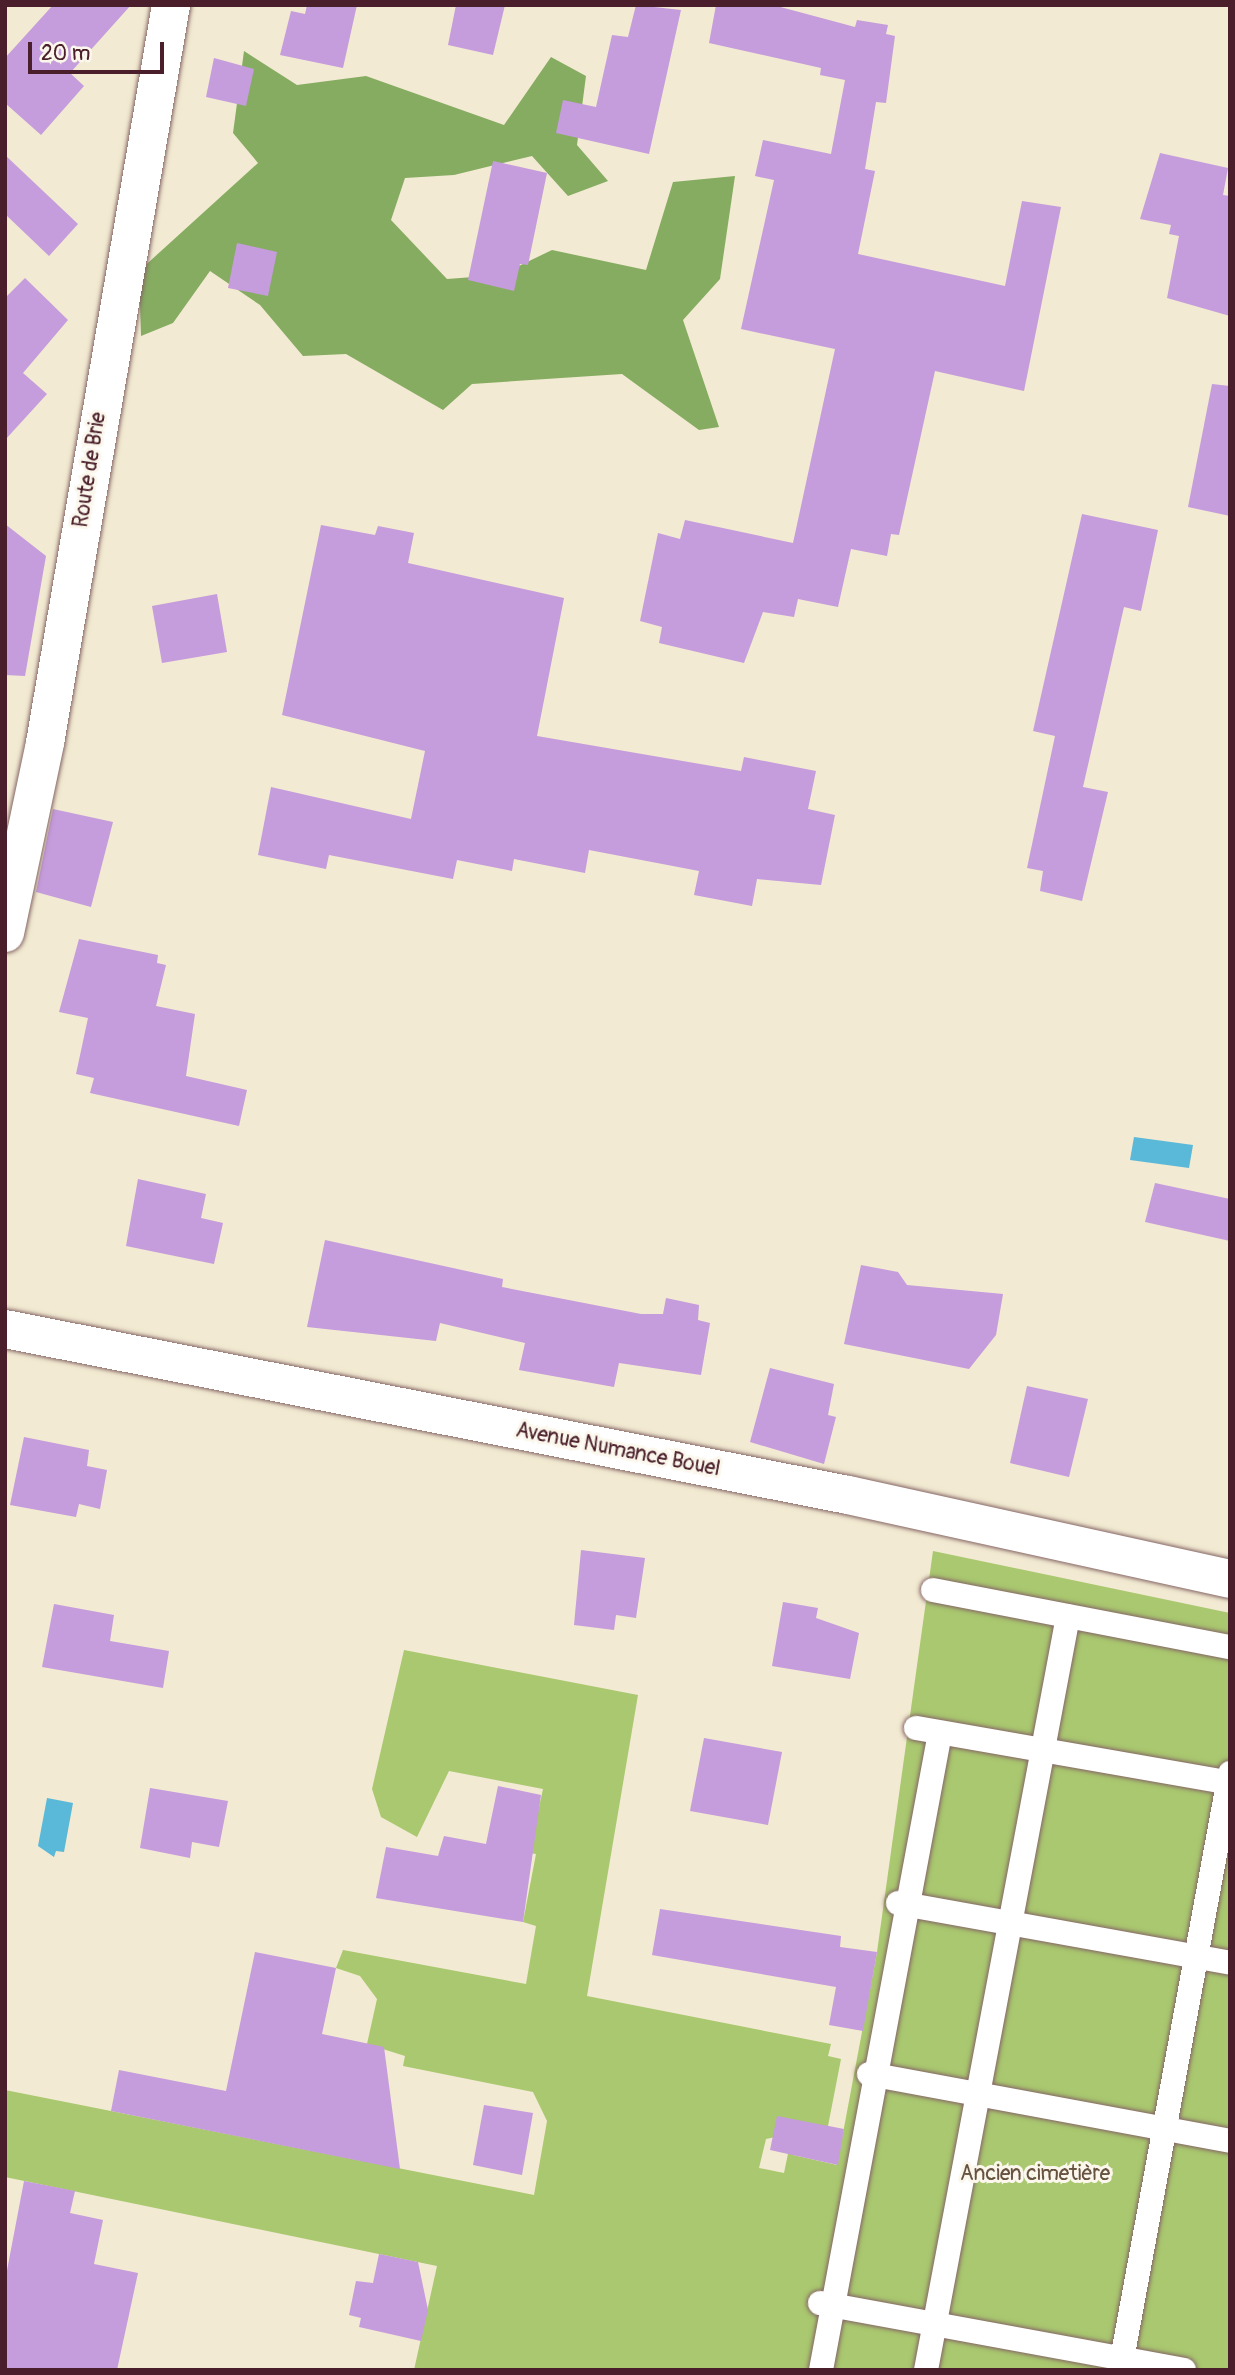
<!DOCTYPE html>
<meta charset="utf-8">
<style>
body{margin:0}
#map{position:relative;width:1235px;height:2375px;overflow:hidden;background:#f2ead2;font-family:Pangolin,sans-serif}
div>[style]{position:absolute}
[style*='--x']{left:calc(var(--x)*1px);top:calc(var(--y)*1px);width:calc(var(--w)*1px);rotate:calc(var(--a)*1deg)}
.green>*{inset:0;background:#a9c86f}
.forest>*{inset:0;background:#86ac62}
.water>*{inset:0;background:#5ab8d8}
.building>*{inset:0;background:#c59cdc}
.roads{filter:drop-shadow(0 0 2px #856665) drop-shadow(0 0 2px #856665)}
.service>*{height:24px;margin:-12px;padding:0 12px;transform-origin:12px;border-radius:12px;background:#fff}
.minor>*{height:38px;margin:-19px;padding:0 19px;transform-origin:19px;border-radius:19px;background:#fff}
.tertiary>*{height:38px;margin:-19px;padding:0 19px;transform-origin:19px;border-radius:19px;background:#fff}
span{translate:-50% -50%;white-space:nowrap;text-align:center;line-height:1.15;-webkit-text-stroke:6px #fbf7ec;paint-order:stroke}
.street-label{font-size:21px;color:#4a1f2b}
.park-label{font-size:21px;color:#66523f}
.frame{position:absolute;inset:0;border:7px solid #4a1f2b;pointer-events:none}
.scale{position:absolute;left:28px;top:42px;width:136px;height:32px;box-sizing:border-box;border:4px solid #4a1f2b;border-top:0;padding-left:9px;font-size:21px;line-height:24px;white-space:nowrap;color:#4a1f2b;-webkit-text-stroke:5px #fbf7ec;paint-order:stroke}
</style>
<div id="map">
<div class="green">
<div style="clip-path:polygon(933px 1551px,1230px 1613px,1230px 2370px,414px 2370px,437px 2266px,5px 2177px,5px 2090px,534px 2195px,547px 2121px,533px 2092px,403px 2066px,405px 2056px,367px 2044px,377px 1999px,360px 1976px,336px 1968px,343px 1950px,526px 1984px,536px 1926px,523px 1922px,536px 1854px,529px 1853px,543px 1789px,449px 1771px,417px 1837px,381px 1817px,372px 1789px,404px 1650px,638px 1695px,587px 1996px,831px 2044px,828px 2056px,841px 2059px,828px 2126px,766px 2139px,759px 2168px,784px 2173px,790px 2144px,793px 2155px,837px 2165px,877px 1952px)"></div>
</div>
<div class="forest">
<div style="clip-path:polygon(244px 51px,297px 85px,366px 76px,504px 125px,551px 57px,586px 76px,577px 145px,608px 181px,568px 196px,532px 156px,454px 175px,405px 178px,391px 220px,447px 279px,500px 275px,552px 250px,646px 270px,673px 182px,735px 176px,720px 279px,683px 320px,719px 427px,699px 430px,622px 374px,472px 384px,443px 410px,346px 354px,303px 356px,260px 305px,210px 271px,173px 323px,141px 336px,139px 271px,258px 163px,233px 133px)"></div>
</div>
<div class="water">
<div style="clip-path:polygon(1134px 1137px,1193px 1145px,1189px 1168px,1130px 1160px)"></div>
<div style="clip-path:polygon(47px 1798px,73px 1803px,64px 1852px,56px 1851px,54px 1857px,38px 1846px)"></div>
</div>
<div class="building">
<div style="clip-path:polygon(53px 5px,131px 5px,70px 73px,84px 86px,41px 135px,5px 103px,5px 58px)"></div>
<div style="clip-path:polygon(307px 5px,357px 5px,343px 68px,280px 55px,291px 11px,305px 14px)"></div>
<div style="clip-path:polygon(456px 5px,505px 5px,493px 55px,448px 45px)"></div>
<div style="clip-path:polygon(636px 5px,681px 10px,649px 154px,556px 133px,563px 100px,596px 107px,612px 35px,628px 37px)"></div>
<div style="clip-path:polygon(716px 5px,773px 5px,855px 27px,857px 20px,888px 25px,886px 34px,895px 36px,886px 103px,876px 102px,865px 169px,875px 171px,858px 254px,1005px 286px,1022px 201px,1061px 207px,1024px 391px,935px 371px,899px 535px,891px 534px,887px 556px,851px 549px,838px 607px,798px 599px,794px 617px,763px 612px,744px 663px,659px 643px,662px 627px,640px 621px,658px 533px,680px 539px,685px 520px,793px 543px,835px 349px,741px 329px,774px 180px,755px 176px,763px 140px,831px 154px,845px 80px,820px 75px,821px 68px,709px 43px)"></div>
<div style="clip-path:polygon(214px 58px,254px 69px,246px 106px,206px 97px)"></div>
<div style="clip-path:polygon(1160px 153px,1228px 168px,1223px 195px,1230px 196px,1230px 316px,1167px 298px,1179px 236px,1169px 234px,1171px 225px,1140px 219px)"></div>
<div style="clip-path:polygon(5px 155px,78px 224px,49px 256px,5px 214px)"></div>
<div style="clip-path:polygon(493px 161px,547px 173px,528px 265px,520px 264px,514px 291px,468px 280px)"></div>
<div style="clip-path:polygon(237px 243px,277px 252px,268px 296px,228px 288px)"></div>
<div style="clip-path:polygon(25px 278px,68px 320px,23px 373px,47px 394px,5px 440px,5px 298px)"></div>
<div style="clip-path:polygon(1212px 384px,1230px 386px,1230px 516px,1188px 507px)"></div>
<div style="clip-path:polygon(1082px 514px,1158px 530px,1141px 611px,1124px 607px,1083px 787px,1108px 792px,1082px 901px,1040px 891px,1043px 871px,1027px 868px,1055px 736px,1033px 731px)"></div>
<div style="clip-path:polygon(5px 524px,46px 556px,25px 676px,5px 675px)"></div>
<div style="clip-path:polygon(321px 525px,375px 535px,378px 526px,414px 533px,408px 563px,564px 598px,537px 736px,741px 771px,744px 757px,816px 771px,808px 809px,835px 815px,821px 885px,757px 879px,752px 906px,694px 895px,699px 871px,589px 850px,585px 873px,514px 859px,512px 871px,457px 860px,453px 879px,329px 855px,326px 869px,258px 855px,271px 787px,411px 819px,425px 751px,282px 715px)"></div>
<div style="clip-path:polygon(217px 594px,227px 652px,162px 663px,152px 606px)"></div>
<div style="clip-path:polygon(53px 809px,113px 822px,91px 907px,36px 892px)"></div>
<div style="clip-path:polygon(79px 939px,158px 955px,157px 963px,166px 965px,156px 1006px,195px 1014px,186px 1076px,247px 1090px,239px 1126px,90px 1093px,94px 1078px,76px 1074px,88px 1018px,59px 1012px)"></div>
<div style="clip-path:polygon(138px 1179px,206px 1194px,201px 1218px,223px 1223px,214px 1264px,126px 1246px)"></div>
<div style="clip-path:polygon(1155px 1183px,1230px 1199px,1230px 1241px,1145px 1222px)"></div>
<div style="clip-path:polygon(325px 1240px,503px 1279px,502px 1287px,641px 1314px,663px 1314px,666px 1298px,699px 1305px,698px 1320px,710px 1323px,701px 1375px,619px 1363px,614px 1387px,519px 1370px,525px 1343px,440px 1323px,436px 1341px,307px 1327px)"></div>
<div style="clip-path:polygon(861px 1265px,898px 1272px,907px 1285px,1003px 1294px,996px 1335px,969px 1369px,844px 1344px)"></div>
<div style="clip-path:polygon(770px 1368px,834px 1384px,828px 1415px,836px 1417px,824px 1464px,750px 1442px)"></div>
<div style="clip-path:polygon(1027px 1386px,1088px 1399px,1069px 1477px,1010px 1463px)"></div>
<div style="clip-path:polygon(24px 1437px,89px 1450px,87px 1466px,107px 1470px,100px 1509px,79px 1504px,76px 1517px,10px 1505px)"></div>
<div style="clip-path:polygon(581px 1550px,645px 1558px,636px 1618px,616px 1615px,614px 1630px,574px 1625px)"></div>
<div style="clip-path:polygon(783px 1602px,818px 1608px,816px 1618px,859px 1633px,850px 1679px,772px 1666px)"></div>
<div style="clip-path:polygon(54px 1604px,114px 1615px,110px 1641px,169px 1651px,163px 1688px,42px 1667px)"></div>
<div style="clip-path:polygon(704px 1738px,782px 1752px,768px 1825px,690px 1811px)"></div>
<div style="clip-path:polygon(498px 1786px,541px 1795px,523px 1922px,376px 1898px,386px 1847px,438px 1856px,444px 1836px,486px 1844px)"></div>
<div style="clip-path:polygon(150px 1788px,228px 1801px,219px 1847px,192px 1842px,190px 1858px,140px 1848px)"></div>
<div style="clip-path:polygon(660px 1909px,841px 1936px,840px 1947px,877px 1952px,863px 2031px,829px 2025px,836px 1987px,652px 1955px)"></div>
<div style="clip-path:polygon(255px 1952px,336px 1968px,322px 2034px,384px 2047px,400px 2169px,111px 2111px,119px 2070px,226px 2091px)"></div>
<div style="clip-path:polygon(484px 2105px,533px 2113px,522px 2175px,473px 2165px)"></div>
<div style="clip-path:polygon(777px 2116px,844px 2129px,838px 2165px,770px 2150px)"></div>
<div style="clip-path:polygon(24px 2181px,75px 2191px,70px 2213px,103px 2220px,94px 2264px,138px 2273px,117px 2370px,5px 2370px,5px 2281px)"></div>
<div style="clip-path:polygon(379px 2254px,418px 2262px,428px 2310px,421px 2341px,359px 2327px,361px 2318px,349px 2315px,356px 2281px,373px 2283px)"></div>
</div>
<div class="roads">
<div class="service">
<div style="--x:933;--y:1590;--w:302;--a:10.9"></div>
<div style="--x:916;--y:1728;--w:319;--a:9.9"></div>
<div style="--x:898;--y:1903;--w:337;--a:10.2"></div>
<div style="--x:869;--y:2074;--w:367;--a:10.5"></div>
<div style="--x:820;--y:2303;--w:370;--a:10.4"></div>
<div style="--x:821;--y:2370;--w:648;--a:-79.42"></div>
<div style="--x:926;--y:2370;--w:767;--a:-79.33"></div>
<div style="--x:1120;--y:2370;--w:607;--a:-79.56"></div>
</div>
<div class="minor">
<div style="--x:5;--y:1329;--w:859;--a:11.14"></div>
<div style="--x:848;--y:1495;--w:391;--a:12.4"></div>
</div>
<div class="tertiary">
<div style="--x:5;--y:933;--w:194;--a:-78.1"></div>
<div style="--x:45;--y:743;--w:749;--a:-80.31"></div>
</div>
</div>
<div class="street-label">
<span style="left:90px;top:470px;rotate:-81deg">Route de Brie</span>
<span style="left:618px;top:1450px;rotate:11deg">Avenue Numance Bouel</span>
</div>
<div class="park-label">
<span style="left:1035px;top:2174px">Ancien cimetière</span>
</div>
<div class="frame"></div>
<div class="scale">20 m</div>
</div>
